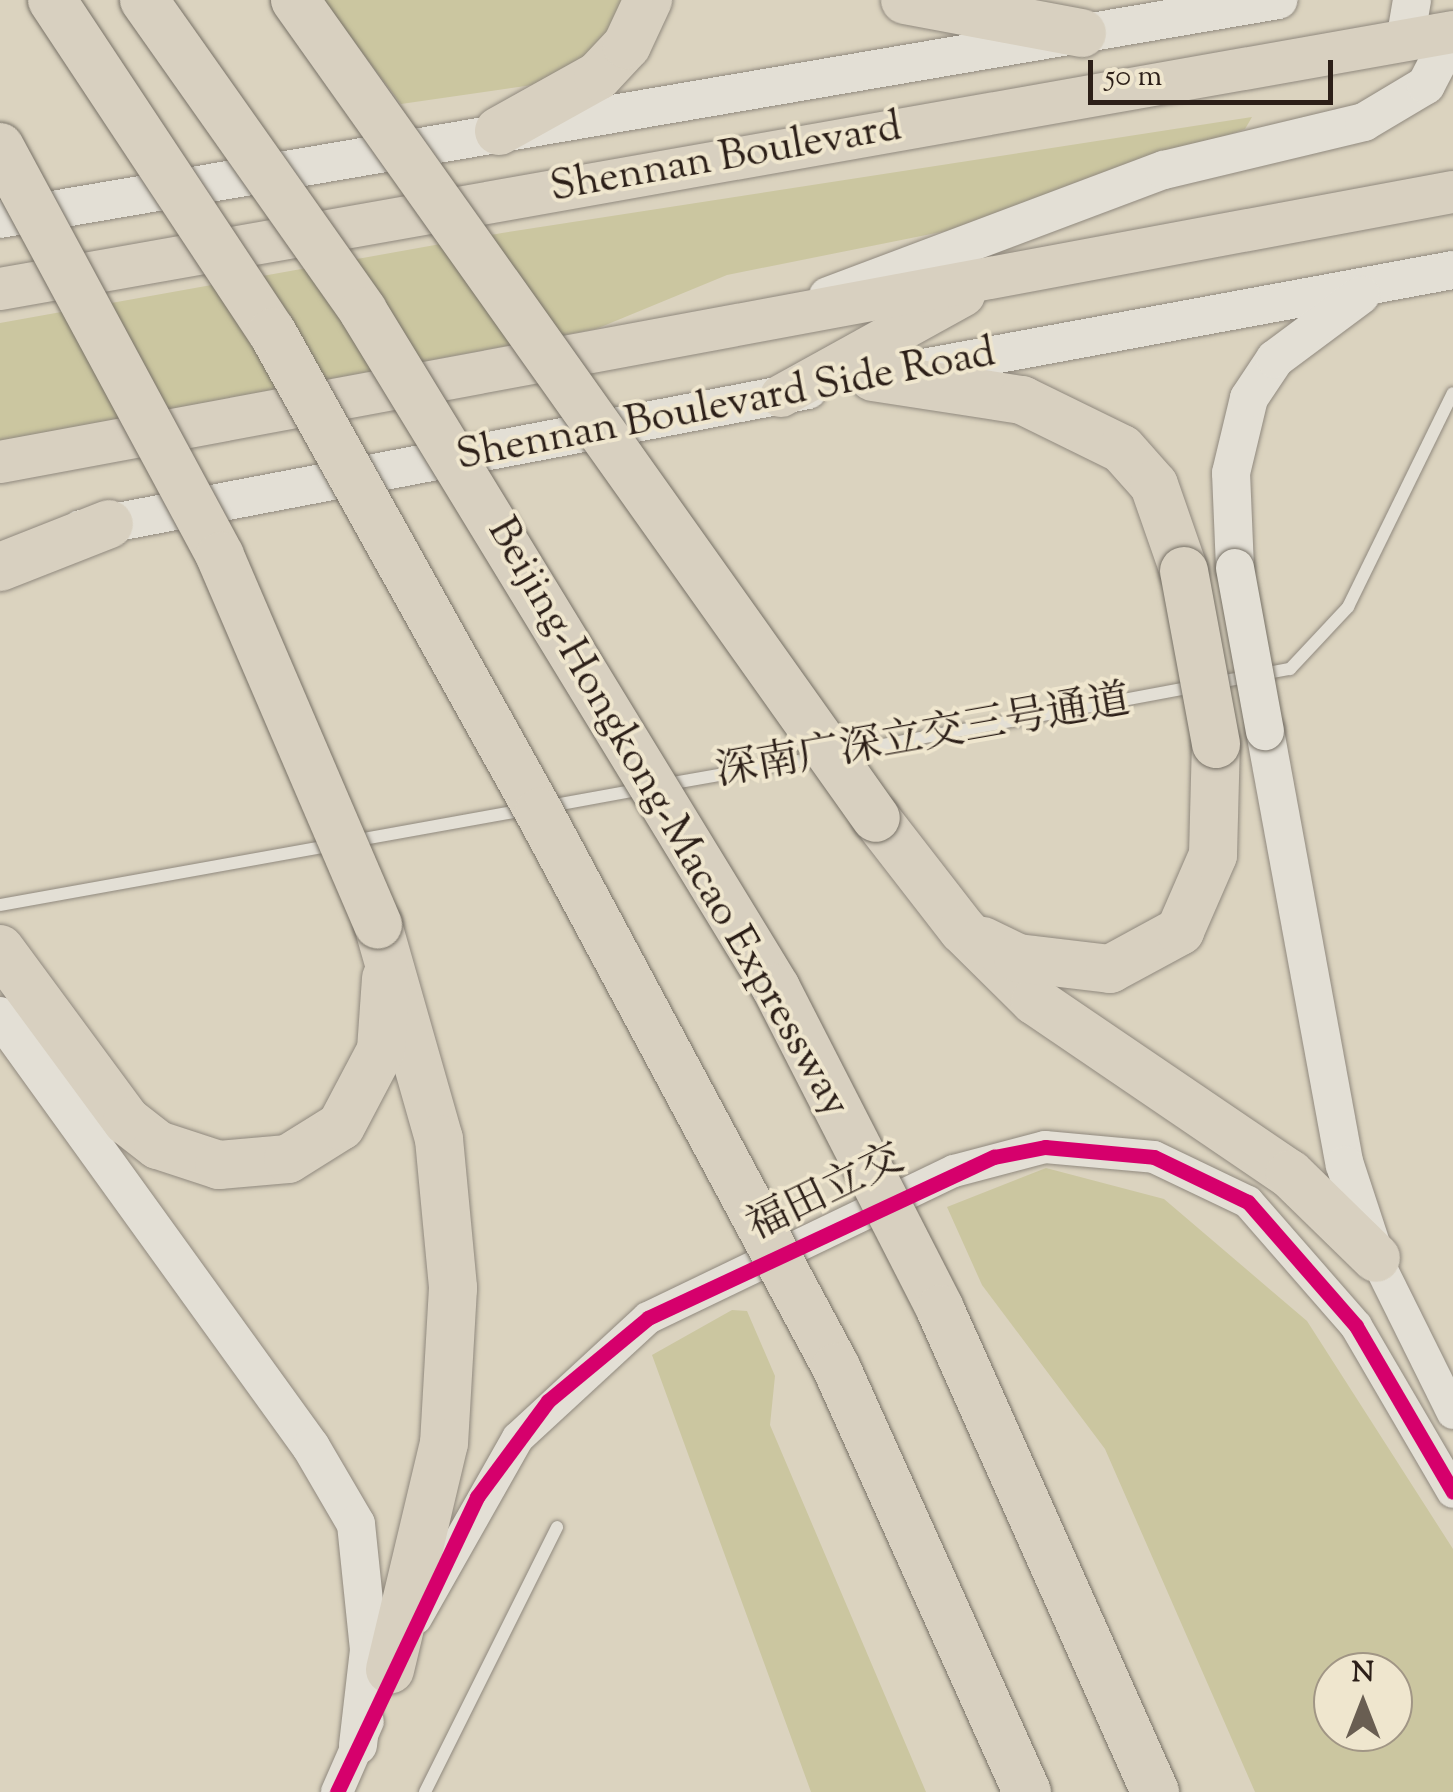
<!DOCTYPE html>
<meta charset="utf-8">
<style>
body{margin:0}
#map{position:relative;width:1453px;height:1792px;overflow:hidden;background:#dbd3bf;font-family:"Sorts Mill Goudy","Noto Serif SC",serif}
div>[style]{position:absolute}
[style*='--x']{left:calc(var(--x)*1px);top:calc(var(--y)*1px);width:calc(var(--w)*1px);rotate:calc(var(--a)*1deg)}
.green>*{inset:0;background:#cbc6a0}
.roads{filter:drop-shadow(0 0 2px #90897e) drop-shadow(0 0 2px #90897e)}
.service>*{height:12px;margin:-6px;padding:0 6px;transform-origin:6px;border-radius:6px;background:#e3dfd5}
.tertiary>*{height:32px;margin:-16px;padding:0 16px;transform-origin:16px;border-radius:16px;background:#e3dfd5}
.secondary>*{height:38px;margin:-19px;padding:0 19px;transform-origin:19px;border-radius:19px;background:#e3dfd5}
.primary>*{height:42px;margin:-21px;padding:0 21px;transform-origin:21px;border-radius:21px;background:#d8d0c0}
.motorway>*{height:48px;margin:-24px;padding:0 24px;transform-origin:24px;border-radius:24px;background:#d8d0c0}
.bridges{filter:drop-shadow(0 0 2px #777166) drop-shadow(0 0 2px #777166)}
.secondary-bridge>*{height:38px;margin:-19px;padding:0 19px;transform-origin:19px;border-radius:19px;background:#e3dfd5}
.motorway-bridge>*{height:48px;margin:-24px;padding:0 24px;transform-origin:24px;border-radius:24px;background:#d8d0c0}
.cycleway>*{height:15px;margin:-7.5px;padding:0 7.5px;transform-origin:7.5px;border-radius:7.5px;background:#d6006c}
span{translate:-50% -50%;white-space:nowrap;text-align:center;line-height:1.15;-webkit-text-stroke:8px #efe6ce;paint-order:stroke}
.street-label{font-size:42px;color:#2c1f18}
.north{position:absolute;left:1313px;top:1652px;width:100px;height:100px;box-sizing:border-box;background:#efe6ce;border:2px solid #a19685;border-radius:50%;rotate:0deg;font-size:28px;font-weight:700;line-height:40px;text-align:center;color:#2c1f18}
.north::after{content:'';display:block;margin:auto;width:35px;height:45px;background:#695e52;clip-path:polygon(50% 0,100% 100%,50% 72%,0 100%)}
.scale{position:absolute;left:1088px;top:60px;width:245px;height:45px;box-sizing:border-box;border:5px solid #2c1f18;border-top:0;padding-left:12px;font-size:30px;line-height:35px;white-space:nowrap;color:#2c1f18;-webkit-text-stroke:8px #efe6ce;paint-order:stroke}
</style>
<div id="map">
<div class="green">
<div style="clip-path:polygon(323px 0,636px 0,610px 42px,546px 83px,401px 104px)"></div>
<div style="clip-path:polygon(1252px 117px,1245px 129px,966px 227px,727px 275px,596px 329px,0 441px,0 323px,502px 233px)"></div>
<div style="clip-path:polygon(evenodd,1046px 1168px,1164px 1199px,1307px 1321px,1453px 1549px,1453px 1792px,1255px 1792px,1105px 1449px,982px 1285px,947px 1207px,1046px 1168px,1333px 1672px,1393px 1672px,1393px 1732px,1333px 1732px,1333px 1672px)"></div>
<div style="clip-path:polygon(732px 1310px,747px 1311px,775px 1376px,770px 1425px,926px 1792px,811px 1792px,652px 1355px)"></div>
</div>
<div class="roads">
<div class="service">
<div style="--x:845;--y:752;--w:453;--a:-10.6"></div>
<div style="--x:1290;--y:669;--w:85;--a:-46.9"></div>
<div style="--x:1348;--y:607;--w:238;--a:-63.9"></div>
<div style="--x:662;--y:785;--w:160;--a:-10"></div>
<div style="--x:544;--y:807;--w:101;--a:-10.3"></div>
<div style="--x:352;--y:841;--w:176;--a:-10.2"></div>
<div style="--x:0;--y:905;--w:338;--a:-10.2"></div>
<div style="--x:425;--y:1792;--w:296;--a:-63.5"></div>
</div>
<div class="tertiary">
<div style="--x:1376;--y:1258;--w:173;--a:63.6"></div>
<div style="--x:416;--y:1618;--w:207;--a:-60.5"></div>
<div style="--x:518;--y:1438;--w:177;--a:-42.7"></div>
<div style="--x:648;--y:1318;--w:339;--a:-25.7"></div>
<div style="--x:954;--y:1171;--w:94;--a:-14.8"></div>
<div style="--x:1045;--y:1147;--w:109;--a:5.2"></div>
<div style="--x:1154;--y:1157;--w:104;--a:25.6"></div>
<div style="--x:1248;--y:1202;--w:164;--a:48.9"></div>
<div style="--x:1356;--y:1326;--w:192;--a:59.7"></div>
<div style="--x:337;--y:1792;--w:77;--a:-66.4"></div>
</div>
<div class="secondary">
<div style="--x:1405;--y:41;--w:42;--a:-80.3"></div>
<div style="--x:0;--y:219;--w:1297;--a:-9.72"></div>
<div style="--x:828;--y:296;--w:359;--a:-20.6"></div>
<div style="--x:1164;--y:170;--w:206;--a:-13.5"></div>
<div style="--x:1364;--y:122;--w:72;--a:-30.8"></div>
<div style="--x:1426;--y:85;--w:59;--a:-62.6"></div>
<div style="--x:896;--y:373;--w:566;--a:-10.48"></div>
<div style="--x:81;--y:529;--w:740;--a:-10.82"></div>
<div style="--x:1235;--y:568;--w:95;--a:-92.4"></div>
<div style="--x:1231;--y:473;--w:77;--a:-76.5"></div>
<div style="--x:1249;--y:398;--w:47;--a:-56.3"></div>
<div style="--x:1275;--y:359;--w:107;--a:-36.7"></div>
<div style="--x:1265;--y:731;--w:441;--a:79.6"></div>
<div style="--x:1345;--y:1165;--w:96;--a:71.8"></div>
<div style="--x:0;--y:1016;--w:531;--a:54.19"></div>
<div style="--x:311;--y:1447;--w:89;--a:59.7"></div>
<div style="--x:356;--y:1524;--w:127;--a:84.1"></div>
<div style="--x:369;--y:1650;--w:96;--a:96.6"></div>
</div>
<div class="primary">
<div style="--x:0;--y:289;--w:1476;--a:-10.03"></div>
<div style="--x:781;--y:396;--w:209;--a:-28.9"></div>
<div style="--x:0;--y:462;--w:1478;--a:-10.53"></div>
</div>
<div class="motorway">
<div style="--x:905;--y:0;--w:180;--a:10.6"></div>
<div style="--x:499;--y:131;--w:113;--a:-29.1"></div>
<div style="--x:598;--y:76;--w:42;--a:-46.9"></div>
<div style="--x:627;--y:45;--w:50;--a:-65"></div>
<div style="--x:873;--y:377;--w:151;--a:8.8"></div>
<div style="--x:1022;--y:400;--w:111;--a:26.1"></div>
<div style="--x:1122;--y:449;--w:48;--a:48.4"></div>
<div style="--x:1154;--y:485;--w:91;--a:70.8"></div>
<div style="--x:0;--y:567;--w:117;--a:-21.5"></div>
<div style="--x:876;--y:818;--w:142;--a:52.2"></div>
<div style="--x:963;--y:930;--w:101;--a:44.6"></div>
<div style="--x:1035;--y:1001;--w:308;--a:34.2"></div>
<div style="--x:1290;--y:1174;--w:120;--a:44.3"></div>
<div style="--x:378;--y:925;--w:223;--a:74.1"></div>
<div style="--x:439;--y:1139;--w:150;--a:84.6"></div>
<div style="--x:453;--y:1288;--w:155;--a:93.3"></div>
<div style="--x:444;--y:1443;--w:233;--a:103.4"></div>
<div style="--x:983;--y:941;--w:39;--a:26"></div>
<div style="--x:1018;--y:958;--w:93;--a:6.8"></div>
<div style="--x:1110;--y:969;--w:80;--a:-28.5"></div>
<div style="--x:1180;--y:931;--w:83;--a:-66.5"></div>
<div style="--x:1213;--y:855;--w:111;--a:-88.5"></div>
<div style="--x:0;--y:949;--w:214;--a:53.6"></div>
<div style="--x:127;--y:1121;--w:39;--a:38"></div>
<div style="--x:158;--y:1145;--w:64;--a:18.2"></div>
<div style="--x:219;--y:1165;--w:69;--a:-5"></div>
<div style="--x:288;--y:1159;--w:62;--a:-31.9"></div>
<div style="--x:341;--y:1126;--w:86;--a:-62.2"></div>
<div style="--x:381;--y:1050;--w:72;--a:-86"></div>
</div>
</div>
<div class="bridges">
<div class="secondary-bridge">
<div style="--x:1235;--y:568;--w:166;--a:79.6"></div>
</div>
<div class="motorway-bridge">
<div style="--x:52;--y:0;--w:398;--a:56.5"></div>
<div style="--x:272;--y:332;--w:549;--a:60.92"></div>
<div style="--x:539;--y:812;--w:629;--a:61.85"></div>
<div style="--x:836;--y:1367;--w:466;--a:65.8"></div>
<div style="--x:144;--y:0;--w:380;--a:54.8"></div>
<div style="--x:363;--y:311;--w:793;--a:58.61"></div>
<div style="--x:776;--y:988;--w:360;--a:62.9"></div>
<div style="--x:940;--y:1309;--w:529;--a:66"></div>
<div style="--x:295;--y:0;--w:1003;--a:54.62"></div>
<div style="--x:0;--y:147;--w:464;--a:61.7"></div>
<div style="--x:220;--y:556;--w:401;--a:66.8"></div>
<div style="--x:1184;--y:571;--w:176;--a:79.5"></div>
</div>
</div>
<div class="cycleway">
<div style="--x:337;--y:1792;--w:327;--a:-64.6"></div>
<div style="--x:477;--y:1497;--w:119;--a:-53.5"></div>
<div style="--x:548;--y:1401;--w:130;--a:-39.7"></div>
<div style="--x:648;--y:1318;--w:382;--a:-25"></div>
<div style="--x:994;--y:1157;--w:52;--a:-11.1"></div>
<div style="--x:1045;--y:1147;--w:109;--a:5.2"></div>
<div style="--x:1154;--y:1157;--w:104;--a:25.6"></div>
<div style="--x:1248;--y:1202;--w:164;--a:48.9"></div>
<div style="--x:1356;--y:1326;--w:192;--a:59.7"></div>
</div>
<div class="street-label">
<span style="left:726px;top:159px;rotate:-10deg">Shennan Boulevard</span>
<span style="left:726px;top:406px;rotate:-11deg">Shennan Boulevard Side Road</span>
<span style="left:923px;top:738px;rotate:-10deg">深南广深立交三号通道</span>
<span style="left:667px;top:818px;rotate:60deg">Beijing-Hongkong-Macao Expressway</span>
<span style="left:826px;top:1194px;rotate:-26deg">福田立交</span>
</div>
<div class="north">N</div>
<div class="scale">50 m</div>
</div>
